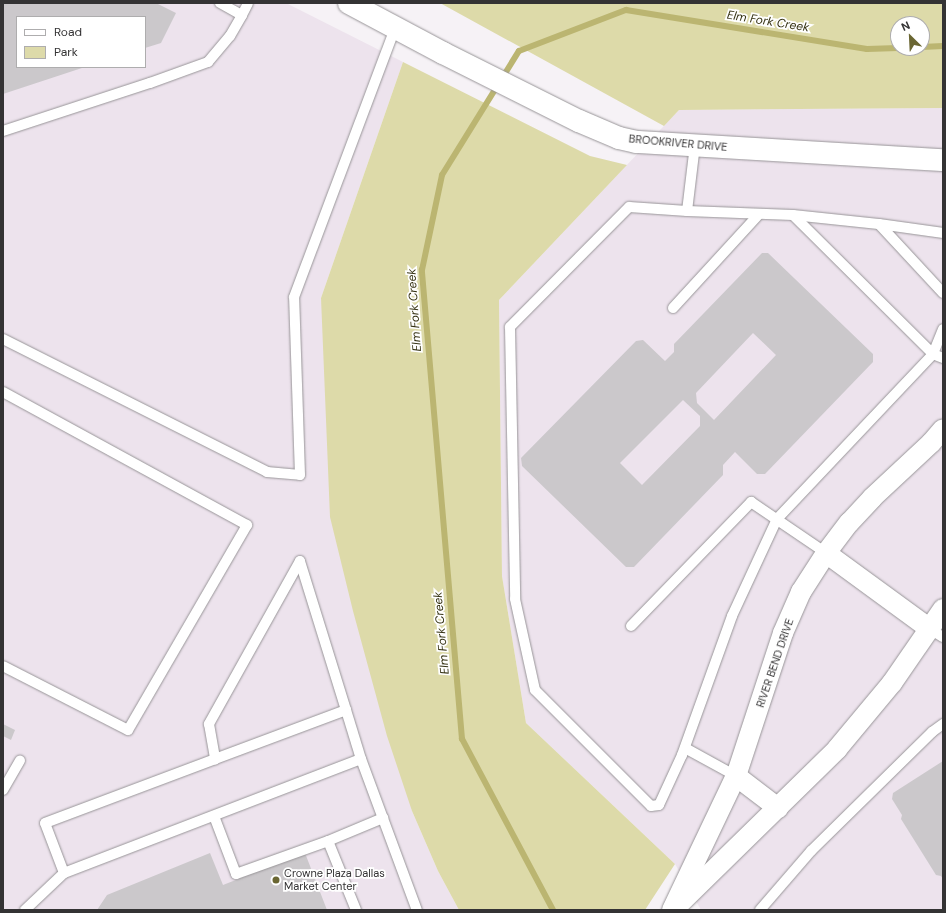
<!DOCTYPE html>
<style>
body{margin:0}
#map{position:relative;width:946px;height:913px;overflow:hidden;background:#f6f2f6;font-family:"DM Sans",sans-serif}
div>[style]{position:absolute}
[style*='--x']{left:calc(var(--x)*1px);top:calc(var(--y)*1px);width:calc(var(--w)*1px);rotate:calc(var(--a)*1deg)}
.built>*{inset:0;background:#ede3ed}
.green>*{inset:0;background:#dddaa9}
.stream>*{height:6px;margin:-3px;padding:0 3px;transform-origin:3px;border-radius:3px;background:#bbb571}
.building>*{inset:0;background:#cbc8cb}
.roads{filter:drop-shadow(0 0 1px #989598) drop-shadow(0 0 1px #989598)}
.lane>*{height:10px;margin:-5px;padding:0 5px;transform-origin:5px;border-radius:5px;background:#fff}
.street>*{height:20px;margin:-10px;padding:0 10px;transform-origin:10px;border-radius:10px;background:#fff}
.secondary>*{height:22px;margin:-11px;padding:0 11px;transform-origin:11px;border-radius:11px;background:#fff}
.dots>*{width:11px;height:11px;translate:-50% -50%;box-sizing:border-box;border:2px solid #fff;border-radius:50%}
span{translate:-50% -50%;white-space:nowrap;text-align:center;line-height:1.15;-webkit-text-stroke:3.5px #fff;paint-order:stroke}
.street-label{font-size:11px;color:#343334}
.poi-label{font-size:11px;color:#343334}
.left{translate:0 -50%;text-align:left}
.water-label{font-size:12px;color:#343112;font-style:italic}
.frame{position:absolute;inset:0;border:4px solid #343334;pointer-events:none}
.legend{position:absolute;left:16px;top:16px;width:130px;height:52px;box-sizing:border-box;background:#fff;border:1px solid #aeadae;margin:0;padding:5px 7px;list-style:none;font-size:12px;color:#343334}
.legend li{display:flex;align-items:center;gap:8px;height:20px}
.legend b{width:20px;border:1px solid #aeadae}
.north{position:absolute;left:890px;top:16px;width:40px;height:40px;box-sizing:border-box;background:#fff;border:1px solid #aeadae;border-radius:50%;rotate:336deg;font-size:11px;font-weight:700;line-height:16px;text-align:center;color:#343334}
.north::after{content:'';display:block;margin:auto;width:14px;height:18px;background:#6a6632;clip-path:polygon(50% 0,100% 100%,50% 72%,0 100%)}
</style>
<div id="map">
<div class="built">
<div style="clip-path:polygon(evenodd,3px 3px,286px 3px,403px 62px,321px 298px,412px 811px,438px 871px,459px 910px,3px 910px,3px 3px,17px 17px,145px 17px,145px 67px,17px 67px,17px 17px)"></div>
<div style="clip-path:polygon(943px 108px,943px 910px,701px 910px,675px 864px,526px 723px,502px 576px,499px 300px,679px 110px)"></div>
</div>
<div class="green">
<div style="clip-path:polygon(evenodd,440px 3px,943px 3px,943px 108px,679px 110px,664px 126px,440px 3px,898px 24px,922px 24px,922px 48px,898px 48px,898px 24px)"></div>
<div style="clip-path:polygon(403px 62px,590px 156px,627px 165px,499px 300px,502px 576px,526px 723px,675px 864px,645px 910px,459px 910px,438px 871px,412px 811px,387px 736px,353px 611px,330px 517px,321px 298px)"></div>
</div>
<div class="stream">
<div style="--x:922;--y:47;--w:21;--a:-3"></div>
<div style="--x:553;--y:910;--w:194;--a:-118"></div>
<div style="--x:462;--y:739;--w:471;--a:-94.9"></div>
<div style="--x:422;--y:270;--w:97;--a:-78.1"></div>
<div style="--x:442;--y:175;--w:146;--a:-58.2"></div>
<div style="--x:519;--y:51;--w:115;--a:-21"></div>
<div style="--x:626;--y:10;--w:244;--a:9.2"></div>
<div style="--x:867;--y:49;--w:31;--a:-2"></div>
</div>
<div class="building">
<div style="clip-path:polygon(3px 3px,156px 3px,176px 13px,161px 43px,145px 48px,145px 17px,17px 17px,17px 67px,85px 67px,3px 94px)"></div>
<div style="clip-path:polygon(evenodd,762px 253px,768px 253px,873px 354px,873px 362px,765px 474px,757px 474px,735px 452px,723px 465px,723px 475px,634px 567px,626px 567px,522px 466px,521px 458px,636px 341px,643px 340px,665px 361px,674px 352px,674px 344px,762px 253px,753px 333px,776px 355px,714px 420px,697px 403px,696px 393px,753px 333px,762px 253px,683px 400px,700px 416px,700px 426px,642px 485px,620px 463px,683px 400px)"></div>
<div style="clip-path:polygon(3px 724px,15px 730px,11px 740px,3px 736px)"></div>
<div style="clip-path:polygon(943px 761px,943px 879px,941px 876px,936px 875px,901px 819px,902px 815px,892px 799px,893px 793px)"></div>
<div style="clip-path:polygon(210px 853px,223px 885px,305px 853px,327px 910px,97px 910px,107px 895px)"></div>
</div>
<div class="roads">
<div class="lane">
<div style="--x:220;--y:3;--w:25;--a:29"></div>
<div style="--x:242;--y:15;--w:13;--a:-63"></div>
<div style="--x:3;--y:131;--w:155;--a:-18.1"></div>
<div style="--x:150;--y:83;--w:62;--a:-19.9"></div>
<div style="--x:208;--y:62;--w:34;--a:-50"></div>
<div style="--x:230;--y:36;--w:24;--a:-60"></div>
<div style="--x:695;--y:145;--w:66;--a:96.9"></div>
<div style="--x:687;--y:211;--w:58;--a:-176.1"></div>
<div style="--x:629;--y:207;--w:169;--a:134.8"></div>
<div style="--x:510;--y:327;--w:272;--a:88.9"></div>
<div style="--x:515;--y:599;--w:93;--a:77.6"></div>
<div style="--x:535;--y:690;--w:164;--a:45"></div>
<div style="--x:651;--y:806;--w:8;--a:-7"></div>
<div style="--x:659;--y:805;--w:55;--a:-65.3"></div>
<div style="--x:682;--y:755;--w:148;--a:-70.2"></div>
<div style="--x:732;--y:616;--w:107;--a:-65.1"></div>
<div style="--x:777;--y:519;--w:227;--a:-46.6"></div>
<div style="--x:933;--y:354;--w:197;--a:-135.2"></div>
<div style="--x:687;--y:211;--w:106;--a:2.2"></div>
<div style="--x:793;--y:215;--w:86;--a:6"></div>
<div style="--x:879;--y:224;--w:94;--a:47.2"></div>
<div style="--x:879;--y:224;--w:65;--a:8"></div>
<div style="--x:673;--y:308;--w:127;--a:-47.5"></div>
<div style="--x:943;--y:329;--w:27;--a:112"></div>
<div style="--x:933;--y:354;--w:11;--a:22"></div>
<div style="--x:3;--y:339;--w:296;--a:26.7"></div>
<div style="--x:267;--y:472;--w:33;--a:5"></div>
<div style="--x:300;--y:475;--w:178;--a:-91.9"></div>
<div style="--x:294;--y:297;--w:287;--a:-69.4"></div>
<div style="--x:3;--y:392;--w:278;--a:28.6"></div>
<div style="--x:247;--y:525;--w:237;--a:120.1"></div>
<div style="--x:128;--y:730;--w:140;--a:-152.9"></div>
<div style="--x:631;--y:626;--w:173;--a:-45.9"></div>
<div style="--x:751;--y:502;--w:91;--a:34.2"></div>
<div style="--x:930;--y:629;--w:15;--a:32"></div>
<div style="--x:346;--y:710;--w:51;--a:73"></div>
<div style="--x:685;--y:748;--w:58;--a:28.8"></div>
<div style="--x:3;--y:790;--w:34;--a:-60"></div>
<div style="--x:214;--y:816;--w:62;--a:69.2"></div>
<div style="--x:236;--y:874;--w:98;--a:-19.7"></div>
<div style="--x:64;--y:873;--w:53;--a:-110.8"></div>
<div style="--x:45;--y:823;--w:182;--a:-20.6"></div>
<div style="--x:215;--y:759;--w:140;--a:-20.5"></div>
<div style="--x:346;--y:710;--w:156;--a:-107.2"></div>
<div style="--x:300;--y:561;--w:187;--a:119.2"></div>
<div style="--x:209;--y:724;--w:36;--a:80"></div>
<div style="--x:25;--y:910;--w:54;--a:-43.5"></div>
<div style="--x:64;--y:873;--w:318;--a:-21"></div>
<div style="--x:361;--y:759;--w:161;--a:69.7"></div>
<div style="--x:356;--y:910;--w:74;--a:-112.1"></div>
<div style="--x:328;--y:841;--w:60;--a:-22.7"></div>
<div style="--x:760;--y:910;--w:78;--a:-49.2"></div>
<div style="--x:811;--y:851;--w:170;--a:-44.5"></div>
<div style="--x:932;--y:732;--w:14;--a:-36"></div>
</div>
<div class="street">
<div style="--x:826;--y:553;--w:129;--a:36.2"></div>
<div style="--x:736;--y:776;--w:53;--a:37.3"></div>
<div style="--x:681;--y:902;--w:219;--a:-44.4"></div>
<div style="--x:837;--y:749;--w:86;--a:-50.2"></div>
<div style="--x:892;--y:683;--w:90;--a:-55.4"></div>
<div style="--x:672;--y:910;--w:148;--a:-64.5"></div>
<div style="--x:736;--y:776;--w:151;--a:-71.8"></div>
<div style="--x:783;--y:633;--w:45;--a:-66.3"></div>
<div style="--x:801;--y:592;--w:46;--a:-57.3"></div>
<div style="--x:826;--y:553;--w:38;--a:-53"></div>
<div style="--x:849;--y:523;--w:34;--a:-47"></div>
<div style="--x:872;--y:498;--w:81;--a:-43"></div>
<div style="--x:931;--y:443;--w:18;--a:-49"></div>
</div>
<div class="secondary">
<div style="--x:349;--y:3;--w:106;--a:28"></div>
<div style="--x:443;--y:53;--w:152;--a:26.6"></div>
<div style="--x:579;--y:121;--w:43;--a:23"></div>
<div style="--x:619;--y:138;--w:18;--a:13"></div>
<div style="--x:637;--y:142;--w:307;--a:3.4"></div>
</div>
</div>
<div class="dots">
<div style="left:276px;top:880px;background:#6a6632"></div>
</div>
<div class="street-label">
<span style="left:678px;top:143px;rotate:5deg">BROOKRIVER DRIVE</span>
<span style="left:775px;top:663px;rotate:-71deg">RIVER BEND DRIVE</span>
</div>
<div class="poi-label">
<span class="left" style="left:284px;top:880px">Crowne Plaza Dallas<br>Market Center</span>
</div>
<div class="water-label">
<span style="left:768px;top:22px;rotate:9deg">Elm Fork Creek</span>
<span style="left:415px;top:310px;rotate:-94deg">Elm Fork Creek</span>
<span style="left:442px;top:633px;rotate:-95deg">Elm Fork Creek</span>
</div>
<div class="frame"></div>
<ul class="legend">
<li><b style="height:5px;background:#fff"></b>Road</li>
<li><b style="height:11px;background:#dddaa9"></b>Park</li>
</ul>
<div class="north">N</div>
</div>
